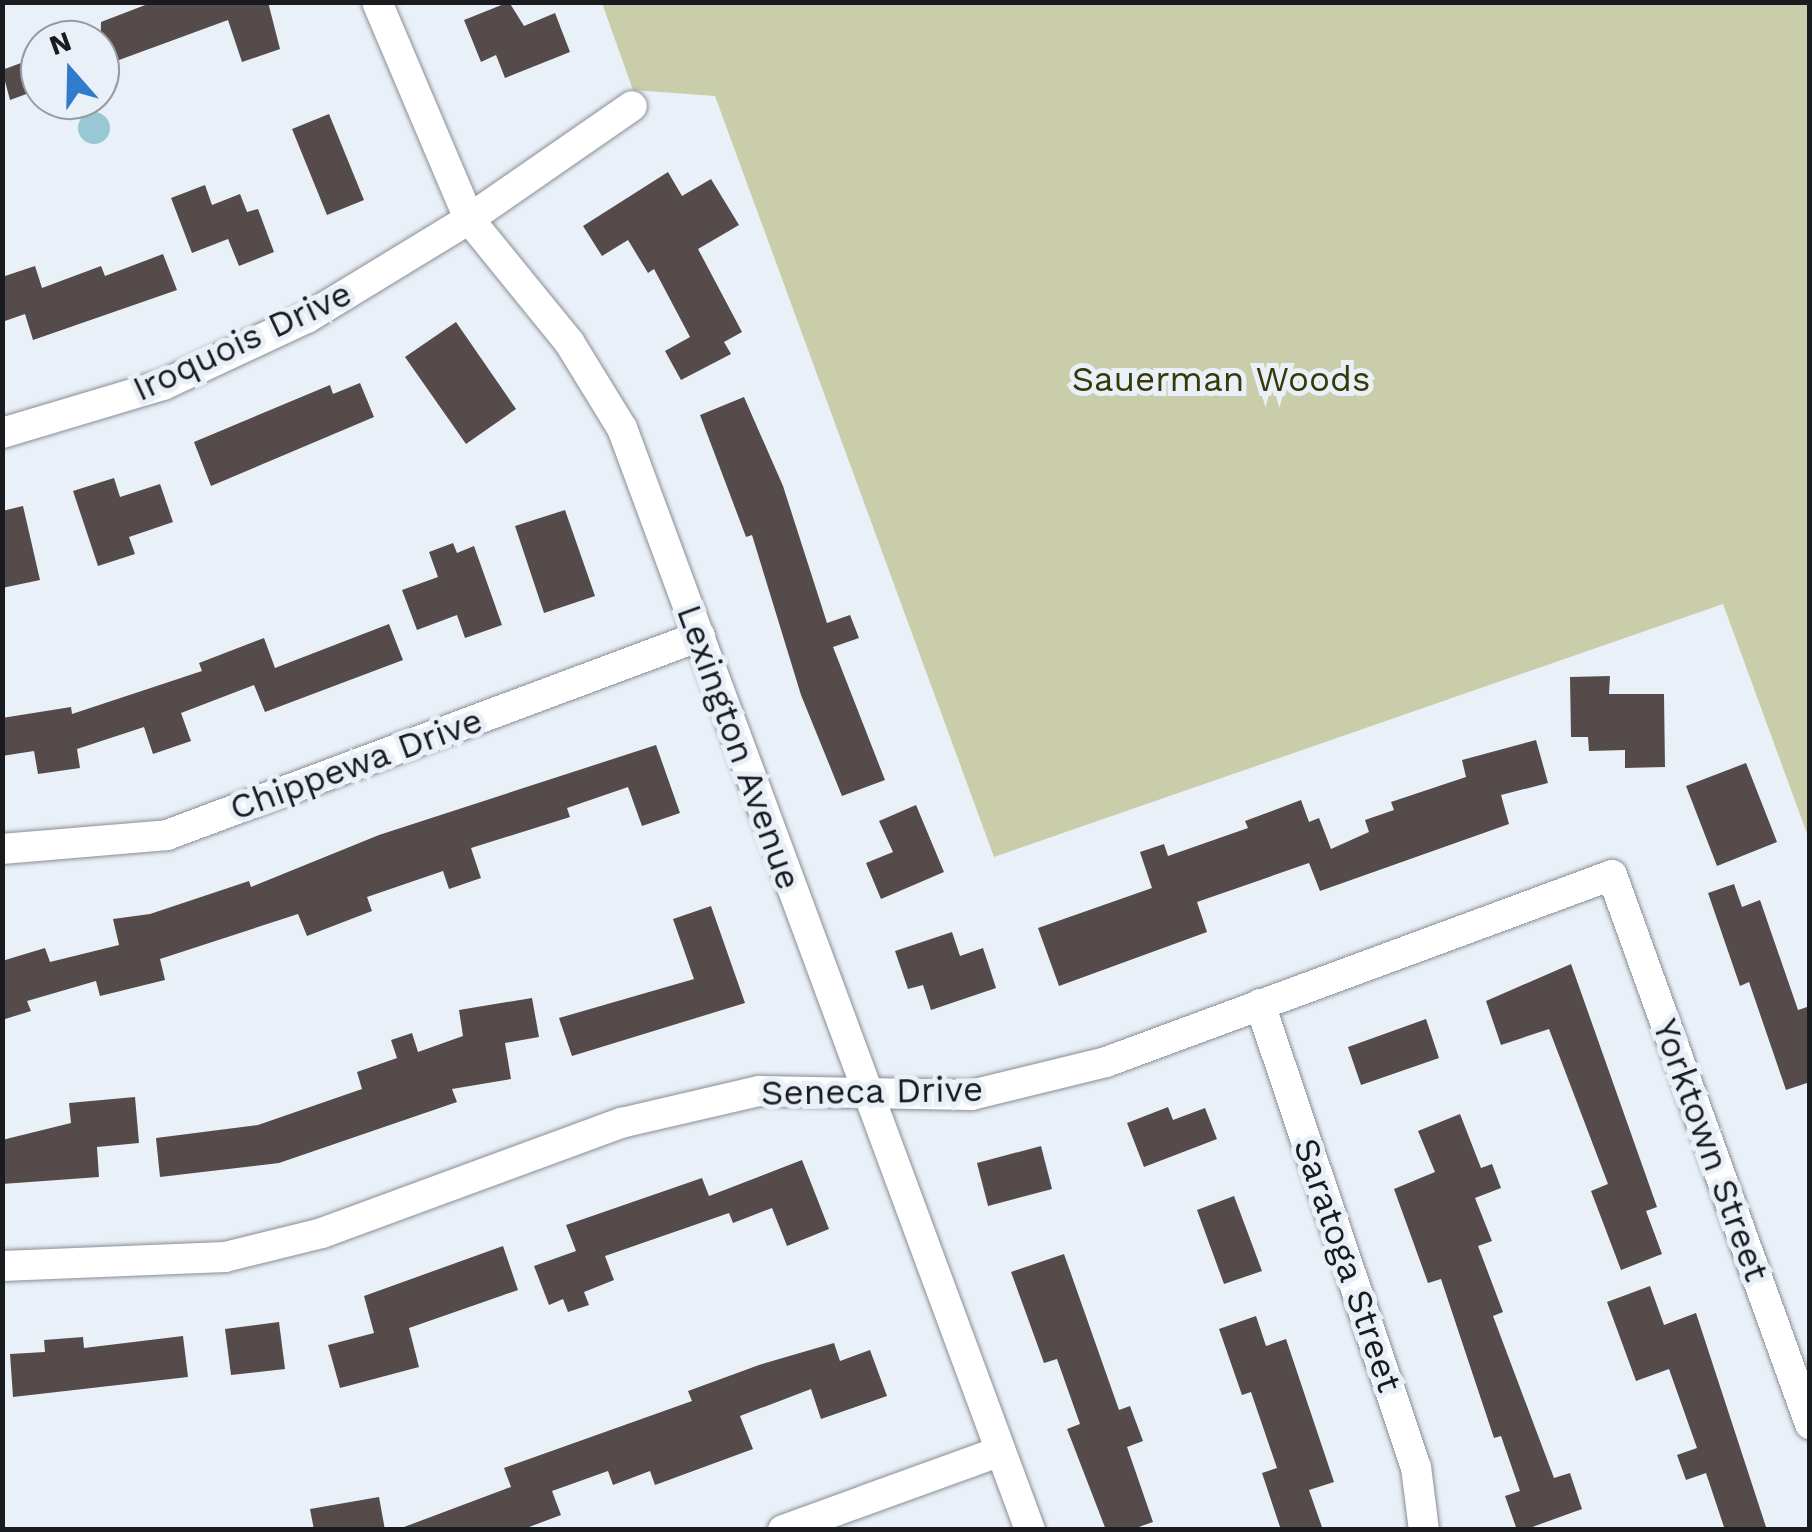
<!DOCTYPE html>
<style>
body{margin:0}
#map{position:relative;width:1812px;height:1532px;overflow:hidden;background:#eaf0f8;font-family:"Work Sans",sans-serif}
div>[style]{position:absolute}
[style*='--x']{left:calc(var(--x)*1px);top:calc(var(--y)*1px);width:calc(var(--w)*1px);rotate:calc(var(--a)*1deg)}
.green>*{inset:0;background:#cacdaa}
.water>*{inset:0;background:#97c8d3}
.round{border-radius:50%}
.building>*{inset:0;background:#544b4a}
.roads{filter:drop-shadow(0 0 2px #8a8e96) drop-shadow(0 0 2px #8a8e96)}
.minor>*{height:30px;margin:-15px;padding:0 15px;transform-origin:15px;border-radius:15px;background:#fff}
span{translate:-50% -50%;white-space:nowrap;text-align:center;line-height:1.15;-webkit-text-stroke:10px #eaf0f8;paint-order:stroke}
.street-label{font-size:35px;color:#191b1e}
.park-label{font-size:35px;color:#373908}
.frame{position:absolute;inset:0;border:5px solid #191b1e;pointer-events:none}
.north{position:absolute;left:20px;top:20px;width:100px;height:100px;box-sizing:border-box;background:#eaf0f8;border:2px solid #969ba1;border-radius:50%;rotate:340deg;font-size:28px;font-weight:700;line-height:40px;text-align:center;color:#191b1e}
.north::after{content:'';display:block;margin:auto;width:35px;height:45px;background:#307bcb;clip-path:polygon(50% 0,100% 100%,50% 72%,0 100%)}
</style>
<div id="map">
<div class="green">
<div style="clip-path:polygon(602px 3px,1809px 3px,1809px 839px,1723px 604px,994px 857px,715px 96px,633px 90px)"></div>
</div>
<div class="water">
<div class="round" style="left:78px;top:112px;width:32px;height:32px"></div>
</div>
<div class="building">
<div style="clip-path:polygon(153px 2px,268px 2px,280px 49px,242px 62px,228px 20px,100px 67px,101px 22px)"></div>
<div style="clip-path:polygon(509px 2px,524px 26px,555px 13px,570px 52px,505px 78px,496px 55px,481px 62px,464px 20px)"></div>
<div style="clip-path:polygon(40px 56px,40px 89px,10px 100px,2px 70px)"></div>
<div style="clip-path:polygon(329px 114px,364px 200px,327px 215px,292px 129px)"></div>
<div style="clip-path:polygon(668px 172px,682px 196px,711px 179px,739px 225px,698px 249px,742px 332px,724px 342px,731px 354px,681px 380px,665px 351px,690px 337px,654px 269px,648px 273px,628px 240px,602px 256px,583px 226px)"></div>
<div style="clip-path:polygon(205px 185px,212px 205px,240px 194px,247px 212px,258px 209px,274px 252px,239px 266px,228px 239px,192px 253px,171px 198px)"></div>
<div style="clip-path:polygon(163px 254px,177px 290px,33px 340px,25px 314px,2px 322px,2px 277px,35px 266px,42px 288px,101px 266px,105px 276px)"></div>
<div style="clip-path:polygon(456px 322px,516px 409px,466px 444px,405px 357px)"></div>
<div style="clip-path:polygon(360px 383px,374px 417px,211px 486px,194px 442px,330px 385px,333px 394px)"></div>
<div style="clip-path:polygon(744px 397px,783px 486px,827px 623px,850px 615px,859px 638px,833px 647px,885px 780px,842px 796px,801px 695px,752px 535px,746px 537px,700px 415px)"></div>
<div style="clip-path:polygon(114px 478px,120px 497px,160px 484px,173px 522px,129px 537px,135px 554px,98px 566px,73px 491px)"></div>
<div style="clip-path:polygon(23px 506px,40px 580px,2px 588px,2px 511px)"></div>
<div style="clip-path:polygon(565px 510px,595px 596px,544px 613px,515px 526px)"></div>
<div style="clip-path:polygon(453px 543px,457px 553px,474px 546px,502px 625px,465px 638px,457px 615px,417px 630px,402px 590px,438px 577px,429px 552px)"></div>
<div style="clip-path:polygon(389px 624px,403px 660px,265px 712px,254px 685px,181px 713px,191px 741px,153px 754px,144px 727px,77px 749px,80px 768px,38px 774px,34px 751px,2px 756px,2px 718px,71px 707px,72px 714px,202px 671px,199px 663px,264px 638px,275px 668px)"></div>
<div style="clip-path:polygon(1610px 676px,1609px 694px,1664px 694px,1665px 767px,1625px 768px,1625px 750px,1589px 751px,1588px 737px,1571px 737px,1570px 677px)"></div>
<div style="clip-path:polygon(1536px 740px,1548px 783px,1501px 795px,1509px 824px,1320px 891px,1309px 863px,1197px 902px,1207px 932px,1059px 986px,1038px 928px,1152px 888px,1140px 852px,1164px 844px,1168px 856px,1248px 828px,1245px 821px,1301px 800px,1309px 822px,1319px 818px,1331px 849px,1369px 832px,1365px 820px,1394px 810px,1391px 802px,1466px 777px,1462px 760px)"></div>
<div style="clip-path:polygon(656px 745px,680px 813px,642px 826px,628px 787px,567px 808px,570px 817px,471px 848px,481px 878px,449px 889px,443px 871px,367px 897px,372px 911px,307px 936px,298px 914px,160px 959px,165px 980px,100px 996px,96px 981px,27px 1001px,31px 1011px,2px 1020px,2px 961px,45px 948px,50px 962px,119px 945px,113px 919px,150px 914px,249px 881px,251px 887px,379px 835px)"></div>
<div style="clip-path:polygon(1746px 763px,1777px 842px,1717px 866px,1686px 786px)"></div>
<div style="clip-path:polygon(916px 805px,944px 872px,881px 899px,866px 863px,893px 852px,879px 821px)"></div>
<div style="clip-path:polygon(1734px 884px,1742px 907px,1760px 900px,1798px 1010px,1810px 1006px,1810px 1082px,1786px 1090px,1749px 982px,1740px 986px,1708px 893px)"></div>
<div style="clip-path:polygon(711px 906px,745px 1003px,572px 1056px,559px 1018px,694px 979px,673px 919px)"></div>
<div style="clip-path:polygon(952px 932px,960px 956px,983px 948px,996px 988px,931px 1010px,923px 985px,908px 989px,895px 951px)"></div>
<div style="clip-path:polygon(1571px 964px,1657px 1207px,1646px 1211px,1662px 1254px,1621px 1270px,1591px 1191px,1608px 1184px,1549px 1029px,1501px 1045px,1486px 1001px)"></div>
<div style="clip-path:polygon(532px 998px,539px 1037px,505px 1043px,511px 1079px,452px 1089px,457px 1102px,279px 1163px,160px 1177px,156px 1138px,258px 1125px,362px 1089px,357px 1072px,397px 1058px,391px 1040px,412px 1033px,418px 1052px,463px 1036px,459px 1010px)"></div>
<div style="clip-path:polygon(1426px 1019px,1439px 1058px,1361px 1085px,1348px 1047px)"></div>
<div style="clip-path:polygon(135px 1097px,139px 1143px,97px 1147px,99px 1177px,2px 1184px,2px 1140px,71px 1123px,69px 1103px)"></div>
<div style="clip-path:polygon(1168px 1107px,1173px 1120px,1205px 1108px,1217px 1139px,1144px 1167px,1127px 1123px)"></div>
<div style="clip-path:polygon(1460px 1114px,1481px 1168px,1492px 1164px,1501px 1188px,1475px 1198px,1492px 1241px,1478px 1246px,1503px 1312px,1493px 1316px,1554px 1478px,1570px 1473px,1582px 1509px,1524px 1530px,1517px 1530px,1505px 1496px,1520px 1491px,1501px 1436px,1494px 1438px,1441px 1279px,1428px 1283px,1394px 1189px,1435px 1172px,1418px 1131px)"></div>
<div style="clip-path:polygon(1041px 1146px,1052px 1189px,988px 1206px,977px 1163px)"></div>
<div style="clip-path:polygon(802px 1160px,829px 1229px,787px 1246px,772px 1208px,733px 1223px,729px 1213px,605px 1256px,614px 1280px,584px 1292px,589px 1305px,568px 1312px,563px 1299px,549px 1305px,534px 1266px,576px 1251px,566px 1225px,702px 1178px,709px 1196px)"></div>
<div style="clip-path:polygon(1234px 1196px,1262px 1271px,1224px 1284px,1197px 1210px)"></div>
<div style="clip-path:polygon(503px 1246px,518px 1290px,409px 1328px,419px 1367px,340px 1388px,328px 1345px,374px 1333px,364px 1296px)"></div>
<div style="clip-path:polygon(1064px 1254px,1119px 1410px,1130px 1406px,1143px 1441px,1127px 1447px,1153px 1522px,1130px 1530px,1106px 1530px,1067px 1429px,1080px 1424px,1057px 1359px,1044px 1363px,1011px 1272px)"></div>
<div style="clip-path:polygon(1650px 1286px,1664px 1325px,1696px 1313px,1767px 1530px,1725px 1530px,1706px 1473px,1686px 1480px,1677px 1455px,1697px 1448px,1669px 1369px,1636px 1381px,1607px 1302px)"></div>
<div style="clip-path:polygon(1256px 1316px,1266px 1346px,1286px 1339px,1334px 1482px,1309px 1490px,1323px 1530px,1281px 1530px,1262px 1473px,1277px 1468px,1251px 1392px,1242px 1395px,1219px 1329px)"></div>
<div style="clip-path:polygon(279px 1322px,285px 1369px,231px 1375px,225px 1329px)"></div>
<div style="clip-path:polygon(183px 1336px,188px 1377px,13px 1397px,10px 1354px,45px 1352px,44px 1340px,83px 1337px,84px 1348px)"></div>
<div style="clip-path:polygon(834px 1343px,840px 1361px,870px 1350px,887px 1396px,821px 1419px,811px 1389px,740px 1416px,753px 1449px,655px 1485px,650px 1471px,613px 1485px,608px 1471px,552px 1491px,561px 1515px,521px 1530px,396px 1530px,511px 1487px,504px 1468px,692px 1401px,688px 1391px,759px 1365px)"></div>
<div style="clip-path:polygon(379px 1497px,385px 1530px,314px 1530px,310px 1509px)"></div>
</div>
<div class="roads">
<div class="minor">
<div style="--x:377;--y:2;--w:236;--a:67"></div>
<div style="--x:469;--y:219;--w:159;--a:50.9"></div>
<div style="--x:569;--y:342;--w:101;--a:58.4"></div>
<div style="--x:622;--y:428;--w:1175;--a:69.68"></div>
<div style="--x:2;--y:433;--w:168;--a:-16.6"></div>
<div style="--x:163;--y:385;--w:159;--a:-25"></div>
<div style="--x:307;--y:318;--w:190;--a:-31.4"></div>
<div style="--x:469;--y:219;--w:198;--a:-34.7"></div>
<div style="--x:2;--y:849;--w:166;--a:-4.8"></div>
<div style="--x:167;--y:835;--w:569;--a:-20.47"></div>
<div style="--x:1260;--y:1004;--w:489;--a:71.4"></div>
<div style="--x:1416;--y:1467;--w:64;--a:82.8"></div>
<div style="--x:2;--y:1266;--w:223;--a:-2.3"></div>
<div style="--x:225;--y:1257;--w:100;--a:-13.9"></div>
<div style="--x:322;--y:1233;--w:319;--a:-20.2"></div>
<div style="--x:621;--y:1123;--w:142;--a:-13.1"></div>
<div style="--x:759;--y:1091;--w:212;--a:1.1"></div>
<div style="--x:971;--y:1095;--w:139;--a:-13.7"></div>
<div style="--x:1106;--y:1062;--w:539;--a:-20.28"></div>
<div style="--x:1612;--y:875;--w:584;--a:70.17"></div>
<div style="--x:783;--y:1530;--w:230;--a:-19.9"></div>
</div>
</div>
<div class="street-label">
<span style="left:242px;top:341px;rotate:-25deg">Iroquois Drive</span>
<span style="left:739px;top:747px;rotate:70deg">Lexington Avenue</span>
<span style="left:356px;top:764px;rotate:-20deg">Chippewa Drive</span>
<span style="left:872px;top:1091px;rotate:-1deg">Seneca Drive</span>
<span style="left:1711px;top:1150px;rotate:70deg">Yorktown Street</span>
<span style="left:1348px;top:1265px;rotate:71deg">Saratoga Street</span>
</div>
<div class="park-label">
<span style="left:1221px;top:379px">Sauerman Woods</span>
</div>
<div class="frame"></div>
<div class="north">N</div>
</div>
